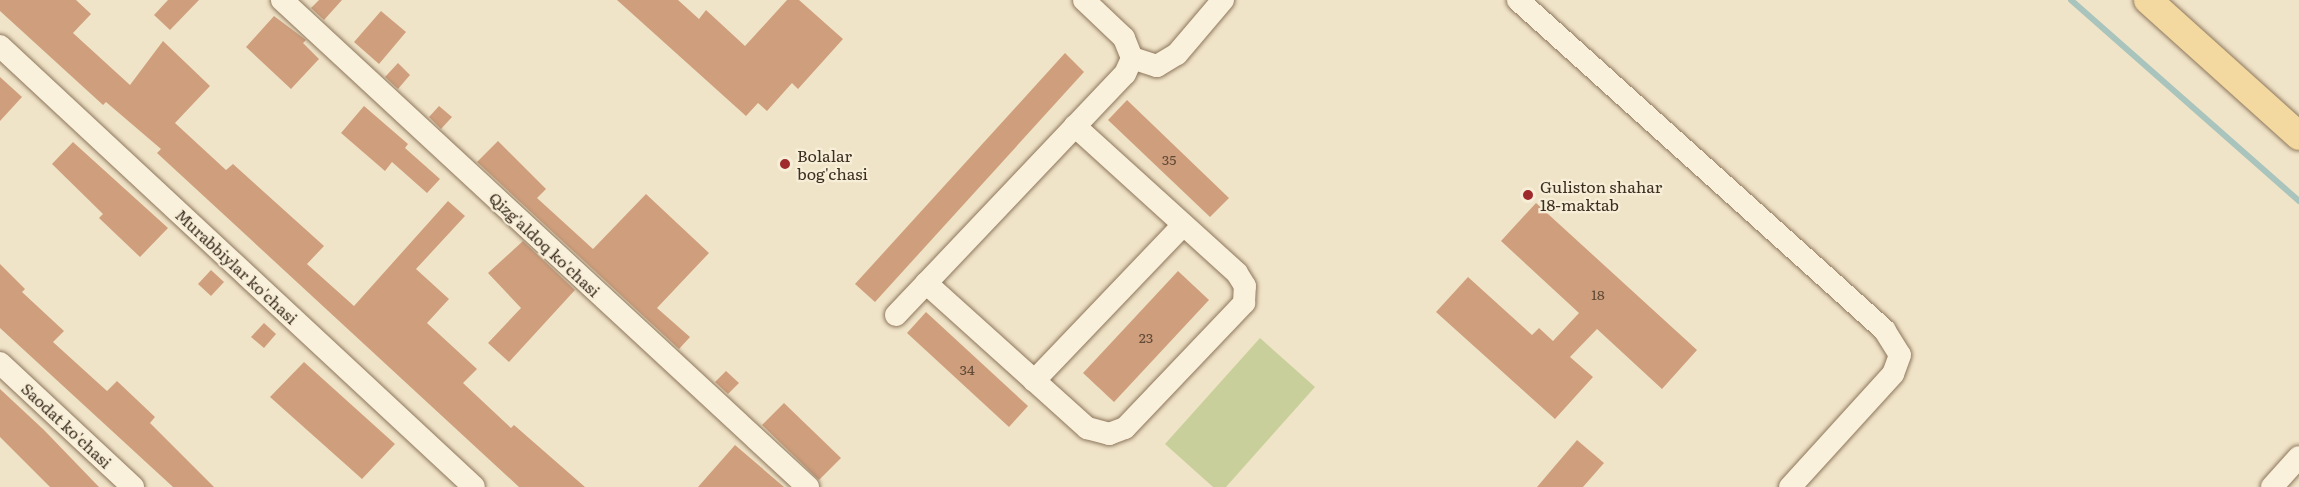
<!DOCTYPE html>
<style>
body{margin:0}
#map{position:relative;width:2299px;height:487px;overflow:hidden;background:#f0e4c8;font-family:Literata,serif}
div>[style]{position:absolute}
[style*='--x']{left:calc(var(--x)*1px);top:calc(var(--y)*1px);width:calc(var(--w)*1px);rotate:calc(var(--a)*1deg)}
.green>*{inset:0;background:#c9cf9b}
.stream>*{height:6px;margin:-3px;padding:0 3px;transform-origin:3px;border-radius:3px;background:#a9c4bc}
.building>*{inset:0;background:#cf9f7d}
.roads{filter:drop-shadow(0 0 2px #8d765c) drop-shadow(0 0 2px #8d765c)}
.minor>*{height:22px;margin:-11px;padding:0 11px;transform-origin:11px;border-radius:11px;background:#faf1dc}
.major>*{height:28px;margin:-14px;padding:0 14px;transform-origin:14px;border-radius:14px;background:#f3d9a0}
.dots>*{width:16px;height:16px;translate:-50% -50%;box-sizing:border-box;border:3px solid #f7eed8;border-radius:50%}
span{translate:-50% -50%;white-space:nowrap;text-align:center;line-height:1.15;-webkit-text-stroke:4.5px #f7eed8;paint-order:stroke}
.number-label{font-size:14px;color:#624a37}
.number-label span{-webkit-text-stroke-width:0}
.poi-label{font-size:16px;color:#3d2e20}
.left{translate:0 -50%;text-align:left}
.street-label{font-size:16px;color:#3d2e20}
</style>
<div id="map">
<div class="green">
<div style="clip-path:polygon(1260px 338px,1315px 387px,1226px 487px,1213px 487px,1165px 444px)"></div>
</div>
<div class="stream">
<div style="--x:2071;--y:0;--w:304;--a:41.4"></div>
</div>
<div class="building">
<div style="clip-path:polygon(0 0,76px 0,91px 14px,73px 33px,130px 85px,163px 41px,210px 86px,175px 123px,226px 170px,233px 164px,324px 246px,307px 264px,354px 306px,448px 201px,465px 216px,416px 269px,449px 299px,427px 323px,477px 369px,463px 383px,511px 428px,514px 425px,585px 487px,519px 487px,157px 153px,161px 149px,106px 102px,103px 105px,0 11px)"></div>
<div style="clip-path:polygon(168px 0,199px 0,170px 30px,154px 15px)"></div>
<div style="clip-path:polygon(319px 0,342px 0,324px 20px,311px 8px)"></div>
<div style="clip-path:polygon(617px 0,678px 0,699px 19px,706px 10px,745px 46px,787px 0,799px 0,843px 39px,798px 89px,792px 83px,767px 111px,758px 103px,746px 116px)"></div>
<div style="clip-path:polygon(381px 11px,406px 32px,379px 64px,354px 42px)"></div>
<div style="clip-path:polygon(274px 16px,306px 40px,303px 43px,319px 59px,291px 89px,246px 47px)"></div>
<div style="clip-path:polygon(1065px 53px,1084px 72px,875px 302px,855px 284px)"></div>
<div style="clip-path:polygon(398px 63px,410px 75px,398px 89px,385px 77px)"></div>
<div style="clip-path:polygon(0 77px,22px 97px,0 121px)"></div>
<div style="clip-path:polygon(1127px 100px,1229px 198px,1210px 217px,1108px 120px)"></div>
<div style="clip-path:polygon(364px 106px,408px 144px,405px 148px,440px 179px,427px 193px,392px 162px,385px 171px,341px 133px)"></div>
<div style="clip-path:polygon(439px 106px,452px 117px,441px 129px,429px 117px)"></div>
<div style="clip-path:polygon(498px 141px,546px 189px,537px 198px,593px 249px,646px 194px,709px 253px,657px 308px,690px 337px,679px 349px,477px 162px)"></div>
<div style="clip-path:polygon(73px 142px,168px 228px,140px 257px,99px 218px,103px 214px,52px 164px)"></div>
<div style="clip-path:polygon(1536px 203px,1697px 350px,1662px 389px,1597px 329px,1570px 357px,1593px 377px,1555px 419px,1436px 312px,1468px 277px,1532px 335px,1539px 328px,1553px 341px,1579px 313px,1501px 241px)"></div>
<div style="clip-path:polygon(523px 241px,575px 290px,509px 362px,488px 343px,521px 308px,488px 273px)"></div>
<div style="clip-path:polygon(0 264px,25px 289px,22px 292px,64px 331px,53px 342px,107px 391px,117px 381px,155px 417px,150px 423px,214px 487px,173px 487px,0 328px)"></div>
<div style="clip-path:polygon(211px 270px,224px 282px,211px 296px,198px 284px)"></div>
<div style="clip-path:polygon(1178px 271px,1209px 300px,1114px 402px,1083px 373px)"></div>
<div style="clip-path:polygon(926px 312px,1028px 406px,1009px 427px,907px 333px)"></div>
<div style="clip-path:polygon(264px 323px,276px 334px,264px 348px,251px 337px)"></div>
<div style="clip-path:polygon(304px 362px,395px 444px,362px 479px,270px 397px)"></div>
<div style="clip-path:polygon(726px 371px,739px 383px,728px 394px,715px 382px)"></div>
<div style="clip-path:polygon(0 389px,44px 430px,99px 487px,50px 487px,0 437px)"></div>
<div style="clip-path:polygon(784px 403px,841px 458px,819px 480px,762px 425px)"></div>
<div style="clip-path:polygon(1577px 440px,1604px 463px,1583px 487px,1537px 487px)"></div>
<div style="clip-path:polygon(735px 445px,784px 487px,698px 487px)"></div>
</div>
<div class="roads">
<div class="minor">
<div style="--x:282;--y:0;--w:717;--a:42.8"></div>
<div style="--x:1518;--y:0;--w:494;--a:42"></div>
<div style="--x:1885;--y:331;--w:28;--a:58"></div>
<div style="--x:1900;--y:355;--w:20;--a:110"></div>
<div style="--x:1893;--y:374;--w:153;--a:132.3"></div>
<div style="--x:0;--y:46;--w:647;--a:42.93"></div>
<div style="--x:1132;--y:58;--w:26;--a:18"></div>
<div style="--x:1157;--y:66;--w:23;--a:-31"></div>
<div style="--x:1177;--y:54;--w:71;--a:-49.6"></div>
<div style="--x:926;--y:283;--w:217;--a:42"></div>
<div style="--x:1087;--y:428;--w:23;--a:15"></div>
<div style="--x:1109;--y:434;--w:17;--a:-21"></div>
<div style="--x:1125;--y:428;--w:173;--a:-46.4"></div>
<div style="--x:1244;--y:303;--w:17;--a:-87"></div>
<div style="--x:1245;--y:286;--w:15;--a:-122"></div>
<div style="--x:1237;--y:273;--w:219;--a:-137.8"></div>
<div style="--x:896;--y:315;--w:332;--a:-46.5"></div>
<div style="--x:1125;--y:74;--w:17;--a:-66"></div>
<div style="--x:1132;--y:58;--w:22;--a:-112"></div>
<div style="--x:1124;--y:38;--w:55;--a:-136.5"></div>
<div style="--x:0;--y:363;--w:182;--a:43"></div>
<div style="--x:1034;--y:381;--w:216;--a:-46.3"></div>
<div style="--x:2272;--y:487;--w:40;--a:-48"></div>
</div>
<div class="major">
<div style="--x:2148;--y:0;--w:203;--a:42"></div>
</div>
</div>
<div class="dots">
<div style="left:785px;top:164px;background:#9e2a2b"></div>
<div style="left:1528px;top:195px;background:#9e2a2b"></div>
</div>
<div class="number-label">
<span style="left:1169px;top:159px">35</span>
<span style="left:1598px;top:294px">18</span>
<span style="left:1146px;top:337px">23</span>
<span style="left:967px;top:369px">34</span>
</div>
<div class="poi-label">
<span class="left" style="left:797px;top:164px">Bolalar<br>bog'chasi</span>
<span class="left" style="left:1540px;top:195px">Guliston shahar<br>18-maktab</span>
</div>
<div class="street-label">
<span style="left:545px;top:244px;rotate:43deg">Qizg'aldoq ko'chasi</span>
<span style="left:237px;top:266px;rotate:43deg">Murabbiylar ko'chasi</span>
<span style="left:67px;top:425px;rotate:43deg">Saodat ko'chasi</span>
</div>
</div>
